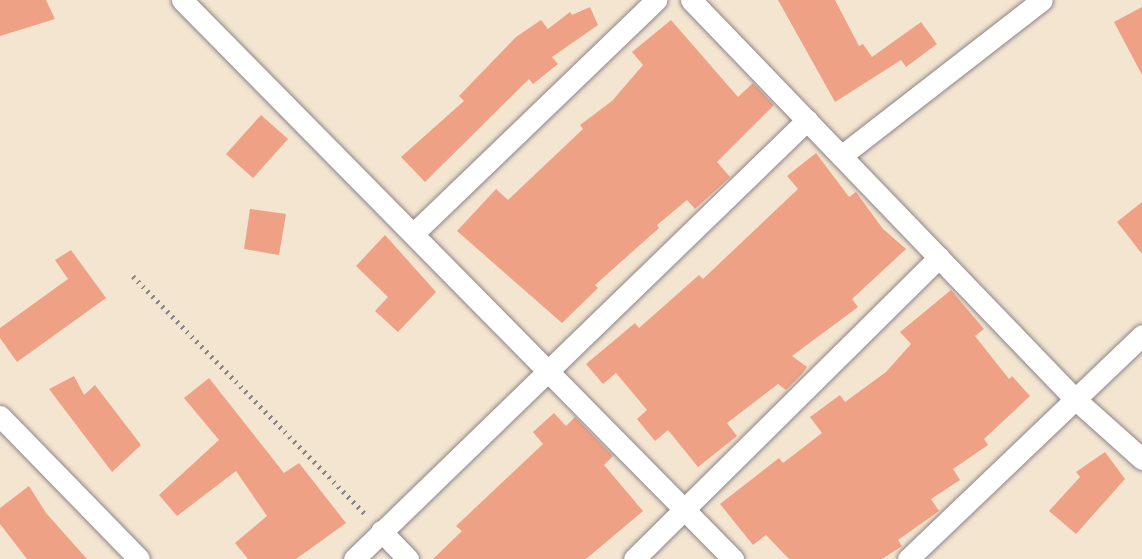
<!DOCTYPE html>
<style>
body{margin:0}
#map{position:relative;width:1142px;height:559px;overflow:hidden;background:#f4e5d1;font-family:Caveat,sans-serif}
div>[style]{position:absolute}
[style*='--x']{left:calc(var(--x)*1px);top:calc(var(--y)*1px);width:calc(var(--w)*1px);rotate:calc(var(--a)*1deg)}
.building>*{inset:0;background:#efa186}
.path>*{height:4.5px;margin-top:-2.25px;transform-origin:0;background:repeating-linear-gradient(90deg,#8b8486 0 2px,transparent 0 7px)}
.roads{filter:drop-shadow(0 0 2px #8b8486) drop-shadow(0 0 2px #8b8486)}
.minor>*{height:21px;margin:-10.5px;padding:0 10.5px;transform-origin:10.5px;border-radius:10.5px;background:#fff}
span{translate:-50% -50%;white-space:nowrap;text-align:center;line-height:1.15;-webkit-text-stroke:5px #f6f6f2;paint-order:stroke}
</style>
<div id="map">
<div class="building">
<div style="clip-path:polygon(0 0,46px 0,55px 19px,0 36px)"></div>
<div style="clip-path:polygon(778px 0,835px 0,859px 46px,863px 44px,872px 57px,921px 22px,937px 44px,906px 67px,901px 60px,835px 102px)"></div>
<div style="clip-path:polygon(590px 7px,598px 25px,552px 57px,558px 64px,533px 84px,529px 79px,425px 182px,401px 157px,464px 101px,459px 96px,516px 37px,541px 20px,548px 29px,570px 12px,572px 15px)"></div>
<div style="clip-path:polygon(1142px 7px,1142px 75px,1114px 22px)"></div>
<div style="clip-path:polygon(671px 20px,738px 97px,753px 83px,774px 105px,717px 162px,730px 177px,695px 209px,687px 200px,657px 225px,659px 228px,595px 285px,598px 288px,562px 323px,457px 231px,496px 189px,508px 200px,583px 129px,580px 125px,612px 101px,643px 65px,632px 52px)"></div>
<div style="clip-path:polygon(261px 115px,288px 139px,253px 178px,226px 154px)"></div>
<div style="clip-path:polygon(816px 153px,849px 197px,856px 192px,883px 229px,906px 249px,852px 299px,858px 307px,792px 356px,807px 367px,802px 374px,786px 390px,778px 384px,727px 423px,737px 436px,698px 467px,668px 430px,655px 441px,637px 419px,647px 410px,616px 373px,603px 384px,586px 364px,635px 323px,639px 328px,699px 275px,703px 279px,798px 189px,787px 176px)"></div>
<div style="clip-path:polygon(1142px 202px,1142px 254px,1117px 222px)"></div>
<div style="clip-path:polygon(250px 209px,286px 214px,279px 255px,244px 249px)"></div>
<div style="clip-path:polygon(385px 235px,436px 292px,398px 332px,375px 311px,388px 297px,356px 266px)"></div>
<div style="clip-path:polygon(71px 250px,106px 298px,17px 362px,0 338px,0 328px,68px 279px,55px 260px)"></div>
<div style="clip-path:polygon(951px 290px,984px 329px,975px 336px,1009px 379px,1012px 376px,1030px 396px,984px 439px,988px 445px,953px 469px,960px 480px,931px 499px,939px 511px,898px 540px,902px 546px,882px 559px,789px 559px,766px 535px,753px 545px,720px 504px,779px 458px,783px 463px,822px 433px,810px 417px,840px 395px,845px 402px,886px 372px,911px 344px,900px 332px)"></div>
<div style="clip-path:polygon(74px 376px,84px 395px,95px 385px,141px 445px,112px 472px,49px 389px)"></div>
<div style="clip-path:polygon(209px 378px,284px 473px,299px 463px,346px 523px,296px 559px,248px 559px,235px 543px,267px 516px,236px 471px,177px 516px,159px 495px,219px 440px,184px 398px)"></div>
<div style="clip-path:polygon(554px 413px,566px 426px,575px 417px,613px 456px,604px 465px,643px 511px,586px 559px,433px 559px,462px 531px,456px 526px,543px 444px,533px 432px)"></div>
<div style="clip-path:polygon(1105px 452px,1125px 479px,1076px 534px,1049px 511px,1080px 477px,1076px 472px)"></div>
<div style="clip-path:polygon(29px 486px,46px 513px,87px 559px,27px 559px,0 524px,0 508px)"></div>
</div>
<div class="path">
<div style="--x:133;--y:276;--w:334;--a:45.7"></div>
</div>
<div class="roads">
<div class="minor">
<div style="--x:182;--y:0;--w:785;--a:45.41"></div>
<div style="--x:691;--y:0;--w:554;--a:46.1"></div>
<div style="--x:1075;--y:399;--w:90;--a:41.8"></div>
<div style="--x:841;--y:156;--w:254;--a:-37.8"></div>
<div style="--x:415;--y:232;--w:335;--a:-43.9"></div>
<div style="--x:0;--y:416;--w:199;--a:45.8"></div>
<div style="--x:381;--y:531;--w:39;--a:46"></div>
<div style="--x:354;--y:559;--w:631;--a:-44.1"></div>
<div style="--x:634;--y:559;--w:429;--a:-44.7"></div>
<div style="--x:908;--y:559;--w:324;--a:-43.7"></div>
</div>
</div>
</div>
